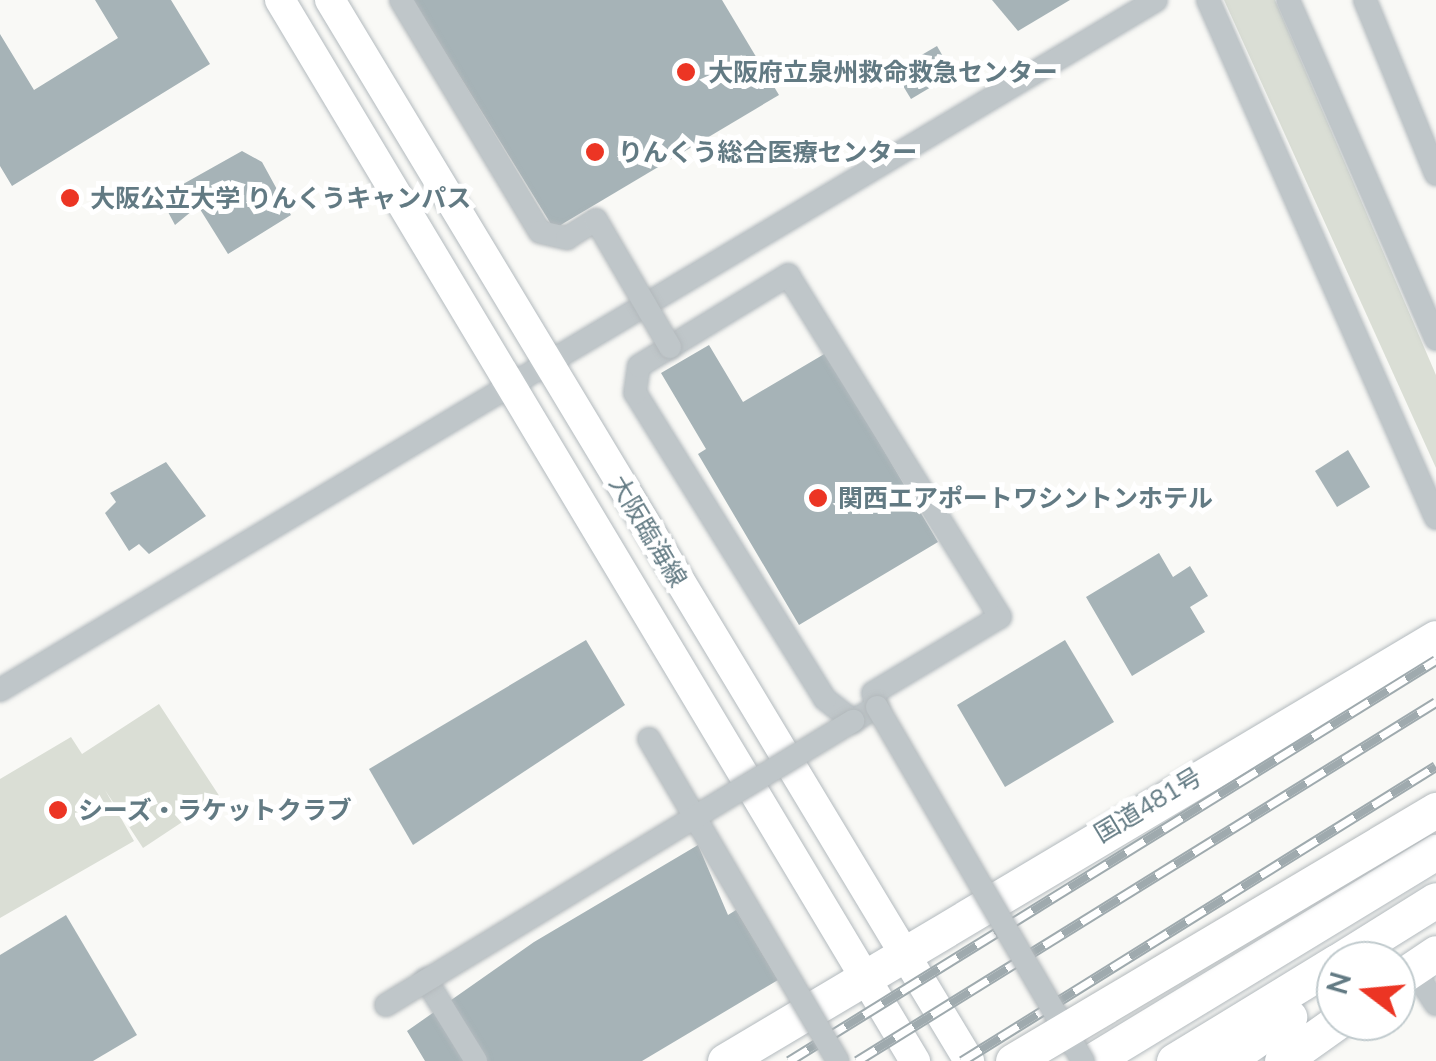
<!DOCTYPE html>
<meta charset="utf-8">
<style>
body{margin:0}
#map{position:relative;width:1436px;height:1061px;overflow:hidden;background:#f9f9f6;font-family:Mulish,"Noto Sans JP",sans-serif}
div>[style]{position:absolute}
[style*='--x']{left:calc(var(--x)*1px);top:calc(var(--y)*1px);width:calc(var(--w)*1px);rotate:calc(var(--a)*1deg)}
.green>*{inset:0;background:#daded5}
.building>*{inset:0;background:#a6b3b7}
.roads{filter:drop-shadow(0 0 2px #b3babe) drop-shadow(0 0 2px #b3babe)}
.minor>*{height:22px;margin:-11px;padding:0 11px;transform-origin:11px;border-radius:11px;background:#bfc6c9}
.major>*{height:30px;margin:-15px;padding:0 15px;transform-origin:15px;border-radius:15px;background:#fff}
.highway>*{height:35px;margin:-17.5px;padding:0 17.5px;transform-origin:17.5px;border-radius:17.5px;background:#fff}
.rail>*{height:11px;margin-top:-5.5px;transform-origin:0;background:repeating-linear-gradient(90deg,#fff 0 22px,#9faaae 0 44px);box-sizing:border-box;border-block:2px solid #9faaae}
.bridges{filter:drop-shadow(0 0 2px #b3b9bc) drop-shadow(0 0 2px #b3b9bc)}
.minor-bridge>*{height:22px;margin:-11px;padding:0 11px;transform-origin:11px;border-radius:11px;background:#bfc6c9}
.highway-bridge>*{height:35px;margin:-17.5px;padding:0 17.5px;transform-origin:17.5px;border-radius:17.5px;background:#fff}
.dots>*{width:28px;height:28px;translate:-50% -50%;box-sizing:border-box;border:5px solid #fff;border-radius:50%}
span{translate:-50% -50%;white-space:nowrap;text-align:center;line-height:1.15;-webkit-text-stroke:10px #fff;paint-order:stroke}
.poi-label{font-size:25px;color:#627a83;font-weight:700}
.left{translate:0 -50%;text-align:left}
.street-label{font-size:25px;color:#627a83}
.north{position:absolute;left:1316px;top:941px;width:100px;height:100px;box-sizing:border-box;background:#fff;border:2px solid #c0cacd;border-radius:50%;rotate:286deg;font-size:28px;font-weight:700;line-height:40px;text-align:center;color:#627a83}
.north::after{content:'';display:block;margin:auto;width:35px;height:45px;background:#ec3524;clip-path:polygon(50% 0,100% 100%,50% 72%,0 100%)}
</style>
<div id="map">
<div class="green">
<div style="clip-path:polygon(1224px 0,1275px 0,1436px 375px,1436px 468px)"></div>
<div style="clip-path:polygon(159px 704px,220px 797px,143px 848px,105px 790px,134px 841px,0 918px,0 779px,71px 737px,82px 754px)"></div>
</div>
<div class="building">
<div style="clip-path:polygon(95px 0,171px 0,210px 64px,12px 186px,0 166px,0 34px,34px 90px,118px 38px)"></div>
<div style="clip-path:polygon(413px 0,722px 0,779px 95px,554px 229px)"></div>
<div style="clip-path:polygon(992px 0,1070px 0,1018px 31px)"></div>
<div style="clip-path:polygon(937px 46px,953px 74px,911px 99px,894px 71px)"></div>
<div style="clip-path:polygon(242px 151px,262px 162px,291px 215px,228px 254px,198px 206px,175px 225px,160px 197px)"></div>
<div style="clip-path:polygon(709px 345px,743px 402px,826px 353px,938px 542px,799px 625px,698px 454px,706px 449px,661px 373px)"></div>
<div style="clip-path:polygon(1348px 450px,1370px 487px,1337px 507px,1315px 471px)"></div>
<div style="clip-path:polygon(166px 462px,206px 516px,149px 554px,139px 544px,129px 551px,105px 513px,116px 502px,110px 493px)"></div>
<div style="clip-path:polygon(1159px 553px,1173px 577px,1190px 566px,1208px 596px,1190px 607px,1205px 632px,1132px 676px,1086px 597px)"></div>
<div style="clip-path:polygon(586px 640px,625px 705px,413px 845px,369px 769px)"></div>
<div style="clip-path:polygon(1065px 640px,1114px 722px,1005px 787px,957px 705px)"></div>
<div style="clip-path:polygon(698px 845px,728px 915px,736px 910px,778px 980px,642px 1061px,425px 1061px,407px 1031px,534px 942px)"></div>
<div style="clip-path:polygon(66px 915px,137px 1035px,93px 1061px,0 1061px,0 955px)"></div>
</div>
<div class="roads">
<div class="minor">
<div style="--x:1208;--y:0;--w:566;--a:66.24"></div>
<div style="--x:1288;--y:0;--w:370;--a:66.4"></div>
<div style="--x:1365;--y:0;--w:188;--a:67.8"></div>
<div style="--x:788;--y:275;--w:402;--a:58.2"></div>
<div style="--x:1000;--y:617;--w:148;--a:149.1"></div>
<div style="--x:873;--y:693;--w:15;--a:74"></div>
<div style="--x:877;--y:707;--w:28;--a:150"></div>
<div style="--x:853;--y:721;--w:36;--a:-142"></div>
<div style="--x:825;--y:699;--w:360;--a:-121.8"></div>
<div style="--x:635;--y:393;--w:27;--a:-82"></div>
<div style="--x:639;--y:366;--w:175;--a:-31.4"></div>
<div style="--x:0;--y:690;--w:1346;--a:-30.83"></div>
<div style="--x:1413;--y:969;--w:42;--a:56.7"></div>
<div style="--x:426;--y:980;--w:95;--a:58.3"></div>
</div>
<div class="major">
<div style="--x:280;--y:0;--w:1237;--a:59.1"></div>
<div style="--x:330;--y:0;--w:1239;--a:58.94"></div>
</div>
<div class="highway">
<div style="--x:1338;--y:961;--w:115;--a:-31.9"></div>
<div style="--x:1396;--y:980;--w:48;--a:-34"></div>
<div style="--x:725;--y:1061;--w:827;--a:-30.75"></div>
<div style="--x:1092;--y:1061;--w:403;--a:-31.3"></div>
<div style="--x:1174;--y:1061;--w:190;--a:-31.4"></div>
<div style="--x:1225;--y:1061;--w:78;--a:-34.5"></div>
<div style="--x:1282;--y:1061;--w:69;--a:-35.5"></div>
</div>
</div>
<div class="rail">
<div style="--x:789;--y:1061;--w:761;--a:-31.79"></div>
<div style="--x:857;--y:1061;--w:681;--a:-31.8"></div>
<div style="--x:962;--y:1061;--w:558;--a:-31.9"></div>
</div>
<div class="bridges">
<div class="minor-bridge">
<div style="--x:401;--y:0;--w:270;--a:59.1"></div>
<div style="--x:540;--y:232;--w:28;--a:13"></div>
<div style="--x:567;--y:238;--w:34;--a:-32"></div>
<div style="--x:596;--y:220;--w:147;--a:59.8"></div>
<div style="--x:877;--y:707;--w:410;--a:59.8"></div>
<div style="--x:649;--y:739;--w:373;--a:59.6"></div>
<div style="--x:386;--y:1005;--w:547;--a:-31.31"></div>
</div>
<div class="highway-bridge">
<div style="--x:1013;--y:1061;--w:492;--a:-30.7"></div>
</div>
</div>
<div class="dots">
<div style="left:686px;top:72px;background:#ec3524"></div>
<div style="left:595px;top:152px;background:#ec3524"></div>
<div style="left:70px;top:198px;background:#ec3524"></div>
<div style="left:818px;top:498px;background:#ec3524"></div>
<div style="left:58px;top:810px;background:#ec3524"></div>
</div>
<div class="poi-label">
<span class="left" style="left:708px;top:72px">大阪府立泉州救命救急センター</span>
<span class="left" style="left:618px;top:152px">りんくう総合医療センター</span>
<span class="left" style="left:90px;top:198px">大阪公立大学 りんくうキャンパス</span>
<span class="left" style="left:838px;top:498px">関西エアポートワシントンホテル</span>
<span class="left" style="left:78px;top:810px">シーズ・ラケットクラブ</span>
</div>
<div class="street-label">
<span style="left:648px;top:531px;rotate:59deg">大阪臨海線</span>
<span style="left:1148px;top:805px;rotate:-31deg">国道481号</span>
</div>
<div class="north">N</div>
</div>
